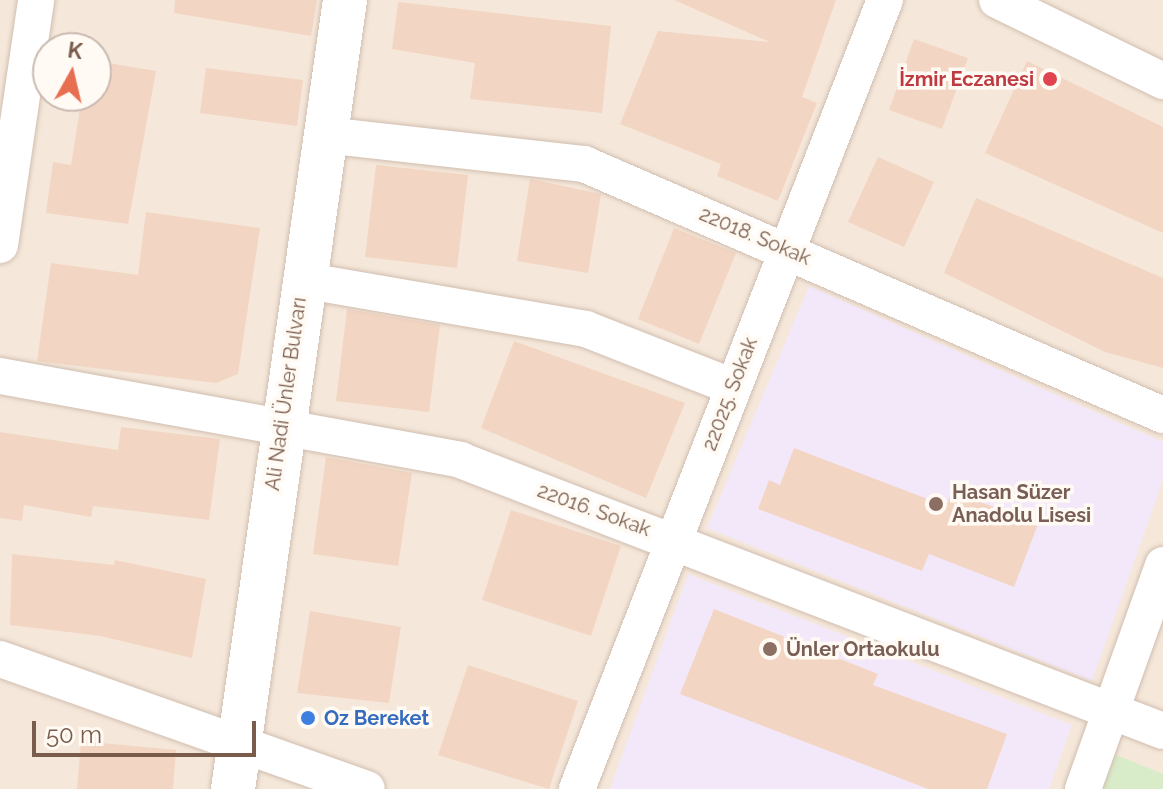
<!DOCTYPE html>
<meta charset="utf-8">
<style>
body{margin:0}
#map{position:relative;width:1163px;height:789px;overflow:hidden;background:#fdf6ec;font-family:Raleway,sans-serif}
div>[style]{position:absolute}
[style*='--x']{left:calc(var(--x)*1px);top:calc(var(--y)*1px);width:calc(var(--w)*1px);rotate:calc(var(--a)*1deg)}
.residential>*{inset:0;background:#f5e8da}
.education>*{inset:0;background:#f3e8fa}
.green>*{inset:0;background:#d8ecc9}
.building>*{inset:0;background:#f3d5c3}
.roads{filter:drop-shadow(0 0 2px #d1beb0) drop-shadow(0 0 2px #d1beb0)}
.minor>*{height:36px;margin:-18px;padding:0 18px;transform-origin:18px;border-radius:18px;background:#fff}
.tertiary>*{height:44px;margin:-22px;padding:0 22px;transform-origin:22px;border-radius:22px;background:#fff}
.dots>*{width:22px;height:22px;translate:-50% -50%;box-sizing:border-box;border:4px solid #fffaf3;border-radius:50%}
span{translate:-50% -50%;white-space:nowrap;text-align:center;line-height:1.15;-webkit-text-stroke:7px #fffaf3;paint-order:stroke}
.health-label{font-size:20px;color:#be3a42;font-weight:700}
.right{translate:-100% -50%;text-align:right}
.street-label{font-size:20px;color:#7a5c4d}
.education-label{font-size:20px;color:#785e54;font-weight:700}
.left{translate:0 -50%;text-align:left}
.shop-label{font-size:20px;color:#366cbe;font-weight:700}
.north{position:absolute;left:32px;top:32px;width:80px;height:80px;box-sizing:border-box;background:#fffaf3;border:2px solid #cabbb1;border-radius:50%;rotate:8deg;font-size:22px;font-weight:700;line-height:32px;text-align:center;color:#7a5c4d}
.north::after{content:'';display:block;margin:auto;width:28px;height:36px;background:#e76f51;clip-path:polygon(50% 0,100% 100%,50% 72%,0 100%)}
.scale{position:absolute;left:32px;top:721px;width:224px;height:36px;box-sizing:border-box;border:4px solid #7a5c4d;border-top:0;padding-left:10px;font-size:24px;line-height:28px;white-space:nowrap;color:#7a5c4d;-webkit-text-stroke:6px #fffaf3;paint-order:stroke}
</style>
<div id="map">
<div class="residential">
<div style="clip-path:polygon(evenodd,0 0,1163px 0,1163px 789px,0 789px,0 0,48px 48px,96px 48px,96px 96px,48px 96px,48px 48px)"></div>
</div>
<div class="education">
<div style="clip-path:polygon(809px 286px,1163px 442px,1163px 480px,1092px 681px,707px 528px)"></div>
<div style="clip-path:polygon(688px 574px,1072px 725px,1049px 789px,610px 789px)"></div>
</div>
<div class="green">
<div style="clip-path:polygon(1114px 754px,1163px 774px,1163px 789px,1101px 789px)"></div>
</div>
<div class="building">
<div style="clip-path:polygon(175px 0,317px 0,311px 36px,174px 13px)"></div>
<div style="clip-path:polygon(674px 0,836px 0,802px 97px,817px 103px,778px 201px,717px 176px,721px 164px,620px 124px,658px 31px,770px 42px)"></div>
<div style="clip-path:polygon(398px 2px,611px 26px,602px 113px,470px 99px,475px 63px,392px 49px)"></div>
<div style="clip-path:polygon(914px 39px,968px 58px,942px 129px,889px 110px)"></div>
<div style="clip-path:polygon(96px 61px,156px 71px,128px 224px,46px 213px,53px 162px,71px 165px,82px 96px,96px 96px)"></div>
<div style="clip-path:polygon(1027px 61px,1163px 127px,1163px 233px,985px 153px)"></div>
<div style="clip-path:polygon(206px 68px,303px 80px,297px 126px,200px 113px)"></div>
<div style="clip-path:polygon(878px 157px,934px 182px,904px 247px,848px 222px)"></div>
<div style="clip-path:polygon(376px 165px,468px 175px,457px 268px,365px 257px)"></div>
<div style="clip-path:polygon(530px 179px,601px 194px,588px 273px,517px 261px)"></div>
<div style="clip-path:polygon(976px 198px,1163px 278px,1163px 368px,1105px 352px,944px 273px)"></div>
<div style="clip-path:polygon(146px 212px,260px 228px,238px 374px,216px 383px,37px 361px,51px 263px,138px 275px)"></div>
<div style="clip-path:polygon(674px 228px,736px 253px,699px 344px,638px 319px)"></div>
<div style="clip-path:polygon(347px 309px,440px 325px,429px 412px,336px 401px)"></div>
<div style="clip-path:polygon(514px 341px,685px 403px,646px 498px,481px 428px)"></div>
<div style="clip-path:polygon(121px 427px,220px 439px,209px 520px,93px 506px,91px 517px,24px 505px,22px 521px,0 518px,0 432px,118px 450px)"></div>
<div style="clip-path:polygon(794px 448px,946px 506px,952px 491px,1038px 524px,1014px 587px,929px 554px,922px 571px,758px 509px,769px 480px,780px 485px)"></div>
<div style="clip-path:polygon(326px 457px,412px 473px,398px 566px,313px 554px)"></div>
<div style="clip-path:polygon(511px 510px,621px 546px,591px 636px,482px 600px)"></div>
<div style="clip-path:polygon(12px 554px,114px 565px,115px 560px,206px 579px,192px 658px,101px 636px,10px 625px)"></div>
<div style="clip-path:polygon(714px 609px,878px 674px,873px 685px,1007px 734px,987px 789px,928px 789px,680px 694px)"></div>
<div style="clip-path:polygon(310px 611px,401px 627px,389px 703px,297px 693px)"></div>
<div style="clip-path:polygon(468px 665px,578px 701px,549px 789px,438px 755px)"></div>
<div style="clip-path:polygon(81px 741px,176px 750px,173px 789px,77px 789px)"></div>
</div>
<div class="roads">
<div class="minor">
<div style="--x:997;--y:0;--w:185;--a:26"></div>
<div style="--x:325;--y:135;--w:261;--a:6.4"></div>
<div style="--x:584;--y:164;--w:631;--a:23.44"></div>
<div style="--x:0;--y:245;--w:248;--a:-81.6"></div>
<div style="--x:302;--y:280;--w:288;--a:9.8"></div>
<div style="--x:586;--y:329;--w:158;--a:21.5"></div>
<div style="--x:0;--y:376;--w:468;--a:10.3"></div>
<div style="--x:460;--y:460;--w:753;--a:21.08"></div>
<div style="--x:0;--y:659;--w:389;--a:19.5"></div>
<div style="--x:577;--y:789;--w:847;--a:-68.68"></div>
<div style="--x:1083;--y:789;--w:238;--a:-70.3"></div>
</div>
<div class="tertiary">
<div style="--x:233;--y:789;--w:797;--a:-81.92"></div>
</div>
</div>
<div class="dots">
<div style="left:1050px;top:79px;background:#e0444e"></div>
<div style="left:936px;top:504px;background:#8d6e63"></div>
<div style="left:770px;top:649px;background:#8d6e63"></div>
<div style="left:308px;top:718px;background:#3f7fe0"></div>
</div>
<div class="health-label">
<span class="right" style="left:1034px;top:79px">İzmir Eczanesi</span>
</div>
<div class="street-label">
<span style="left:755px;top:236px;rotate:23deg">22018. Sokak</span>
<span style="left:286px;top:394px;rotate:-82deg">Ali Nadi Ünler Bulvarı</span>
<span style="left:730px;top:394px;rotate:-69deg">22025. Sokak</span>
<span style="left:594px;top:510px;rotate:20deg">22016. Sokak</span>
</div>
<div class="education-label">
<span class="left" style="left:952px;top:504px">Hasan Süzer<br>Anadolu Lisesi</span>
<span class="left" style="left:786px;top:649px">Ünler Ortaokulu</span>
</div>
<div class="shop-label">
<span class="left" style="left:324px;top:718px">Oz Bereket</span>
</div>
<div class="north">K</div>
<div class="scale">50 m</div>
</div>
